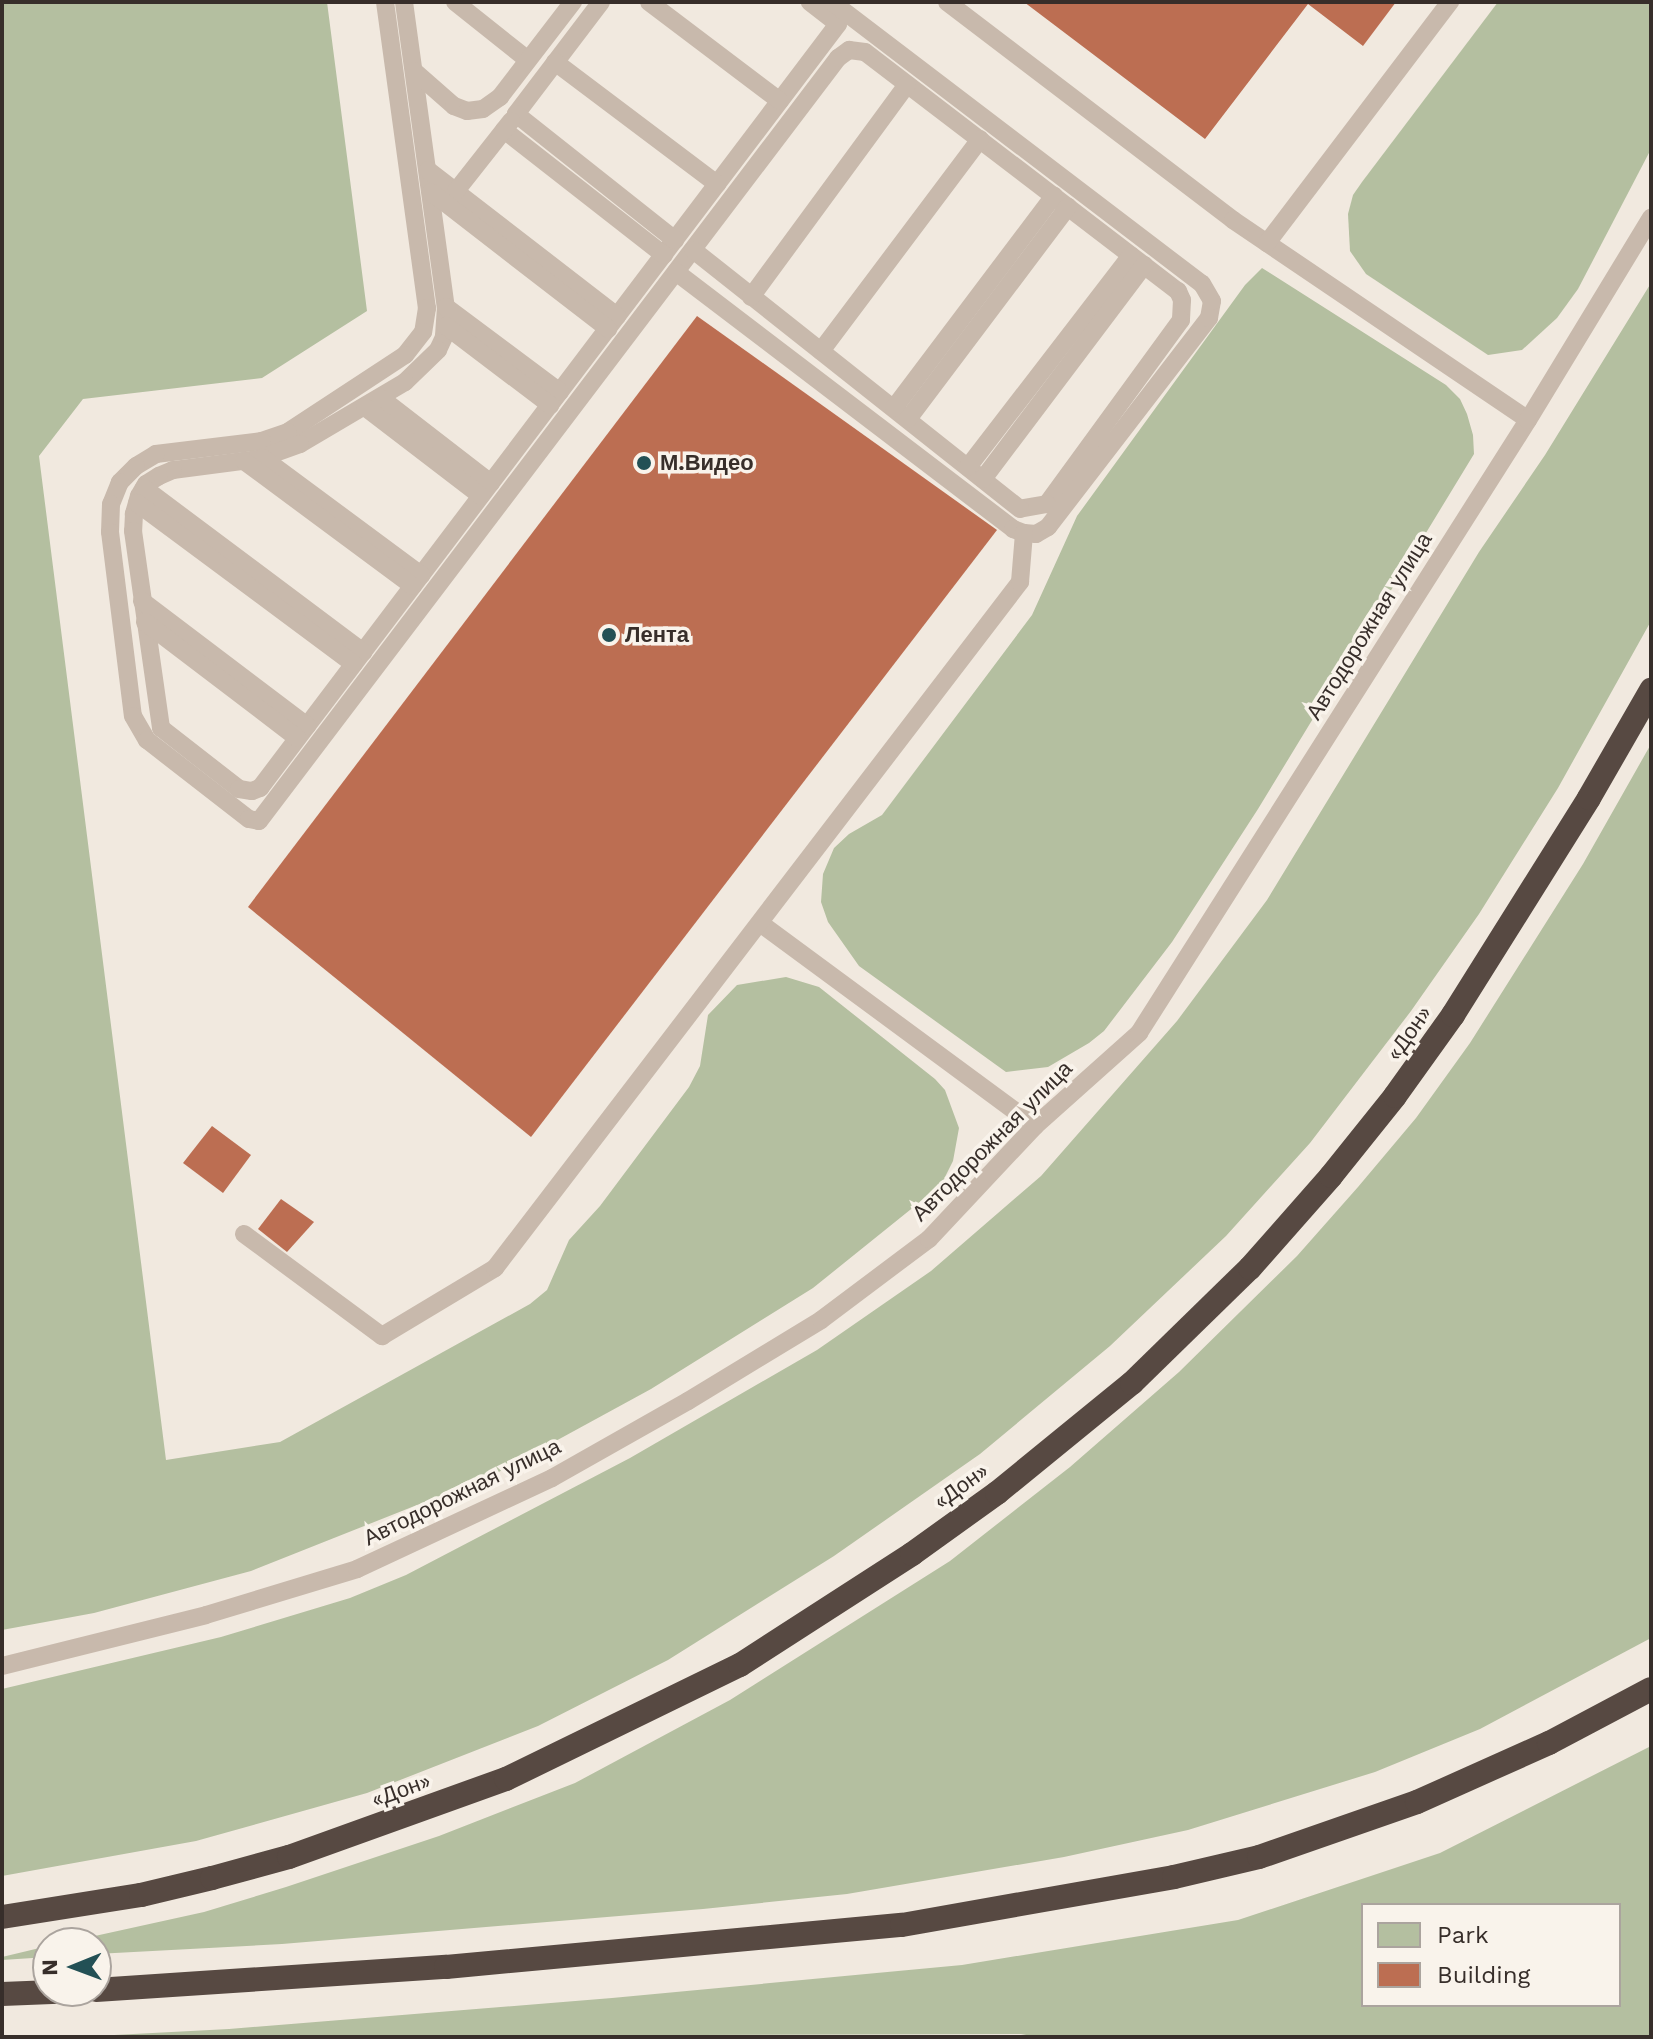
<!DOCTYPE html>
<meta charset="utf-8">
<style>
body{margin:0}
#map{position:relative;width:1653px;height:2039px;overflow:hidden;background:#f1e9df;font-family:"Work Sans",sans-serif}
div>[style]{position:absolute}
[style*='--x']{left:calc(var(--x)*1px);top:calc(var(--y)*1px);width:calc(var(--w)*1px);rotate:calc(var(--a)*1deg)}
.green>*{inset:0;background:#b4bfa0}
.building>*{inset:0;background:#bc6e52}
.lane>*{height:18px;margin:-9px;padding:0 9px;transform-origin:9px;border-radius:9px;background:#c8b9ac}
.highway>*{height:24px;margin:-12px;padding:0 12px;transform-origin:12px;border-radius:12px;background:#574942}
.dots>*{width:22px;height:22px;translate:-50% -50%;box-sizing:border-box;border:4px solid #f9f3eb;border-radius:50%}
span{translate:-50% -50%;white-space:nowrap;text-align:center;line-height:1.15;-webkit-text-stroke:7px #f9f3eb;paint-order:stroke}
.poi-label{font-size:22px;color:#372e2a;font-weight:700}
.left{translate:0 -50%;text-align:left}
.street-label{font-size:22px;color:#372e2a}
.frame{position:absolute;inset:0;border:4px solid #372e2a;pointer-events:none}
.legend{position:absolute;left:1361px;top:1903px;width:260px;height:104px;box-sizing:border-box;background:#f9f3eb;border:2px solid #aba49e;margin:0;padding:10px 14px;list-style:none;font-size:24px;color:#372e2a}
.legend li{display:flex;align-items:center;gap:16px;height:40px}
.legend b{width:40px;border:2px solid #aba49e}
.north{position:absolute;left:32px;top:1927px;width:80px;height:80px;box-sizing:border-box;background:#f9f3eb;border:2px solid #aba49e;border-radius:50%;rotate:269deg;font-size:22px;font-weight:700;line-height:32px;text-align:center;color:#372e2a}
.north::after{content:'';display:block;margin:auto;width:28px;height:36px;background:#235055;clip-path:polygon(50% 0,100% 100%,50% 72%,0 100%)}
</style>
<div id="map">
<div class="green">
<div style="clip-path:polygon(2px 2px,327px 2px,367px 311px,262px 378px,83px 399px,39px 456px,166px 1460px,280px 1442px,530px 1304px,547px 1290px,569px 1240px,600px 1206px,689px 1087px,700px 1066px,708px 1015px,737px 985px,786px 977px,819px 987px,935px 1079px,945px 1090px,959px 1128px,953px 1161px,941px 1185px,813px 1288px,651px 1389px,495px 1474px,251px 1571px,94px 1613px,2px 1630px)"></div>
<div style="clip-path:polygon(1498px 2px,1651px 2px,1651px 149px,1578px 289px,1557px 318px,1522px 350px,1488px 355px,1366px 274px,1350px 251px,1348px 214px,1353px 195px,1362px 182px)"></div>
<div style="clip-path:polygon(1262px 268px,1446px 385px,1460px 399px,1467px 414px,1473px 435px,1474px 454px,1258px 809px,1172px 942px,1104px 1031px,1089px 1043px,1048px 1067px,1006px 1072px,859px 966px,828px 922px,821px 902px,823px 874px,834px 848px,849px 834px,882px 815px,1032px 615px,1077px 516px,1245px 285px)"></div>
<div style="clip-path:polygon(1651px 283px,1651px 621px,1558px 788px,1479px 914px,1411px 1011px,1310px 1143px,1226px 1236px,1110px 1346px,980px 1454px,834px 1556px,668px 1660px,538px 1726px,367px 1793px,196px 1841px,2px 1876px,2px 1689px,221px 1637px,350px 1598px,406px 1575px,630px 1458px,817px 1350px,931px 1271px,1041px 1176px,1177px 1021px,1267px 900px,1479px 552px,1545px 455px)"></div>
<div style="clip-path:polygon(1651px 744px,1651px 1638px,1480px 1729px,1375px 1772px,1188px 1830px,1064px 1857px,847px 1894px,703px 1909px,282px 1944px,96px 1954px,96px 1943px,63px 1943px,204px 1912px,286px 1887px,439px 1836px,575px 1783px,730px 1700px,950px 1561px,1070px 1467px,1179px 1372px,1297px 1256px,1358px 1187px,1416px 1118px,1470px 1043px,1583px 864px)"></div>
<div style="clip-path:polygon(evenodd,1651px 1746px,1651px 2037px,1037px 2037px,1021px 2034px,76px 2037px,229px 2029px,612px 1998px,962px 1965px,1238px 1920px,1440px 1853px,1651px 1746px,1363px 1905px,1619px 1905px,1619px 2005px,1363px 2005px,1363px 1905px)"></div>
<div style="clip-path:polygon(48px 1946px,48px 1957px,2px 1960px,2px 1957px)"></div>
</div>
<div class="building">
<div style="clip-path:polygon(1024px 2px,1396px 2px,1363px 46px,1308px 4px,1205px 139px)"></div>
<div style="clip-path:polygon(697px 316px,997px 530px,531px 1137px,248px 907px)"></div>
<div style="clip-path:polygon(212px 1126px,251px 1155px,223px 1193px,183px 1163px)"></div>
<div style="clip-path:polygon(281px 1199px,314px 1222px,287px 1252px,258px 1229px)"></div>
</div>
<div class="lane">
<div style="--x:385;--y:2;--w:309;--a:82.2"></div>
<div style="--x:427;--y:308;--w:24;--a:99"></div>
<div style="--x:423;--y:332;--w:29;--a:128"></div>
<div style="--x:405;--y:355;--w:140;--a:146.7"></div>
<div style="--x:288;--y:432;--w:28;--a:161"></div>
<div style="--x:262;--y:441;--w:107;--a:173"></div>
<div style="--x:156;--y:454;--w:23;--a:149"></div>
<div style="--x:136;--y:466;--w:23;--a:135"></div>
<div style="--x:120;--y:482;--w:24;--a:112"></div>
<div style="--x:111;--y:504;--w:28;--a:92"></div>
<div style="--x:110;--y:532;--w:185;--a:82.9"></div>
<div style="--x:133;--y:716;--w:28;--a:60"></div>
<div style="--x:147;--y:740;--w:129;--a:37.8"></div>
<div style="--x:249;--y:819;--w:10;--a:11"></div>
<div style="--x:259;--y:821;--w:958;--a:-52.81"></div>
<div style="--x:838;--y:58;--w:14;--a:-36"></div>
<div style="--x:849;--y:50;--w:16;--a:7"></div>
<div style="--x:865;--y:52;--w:394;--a:37.4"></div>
<div style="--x:1178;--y:291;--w:10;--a:66"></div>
<div style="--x:1182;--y:300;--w:20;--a:93"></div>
<div style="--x:1181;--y:320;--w:228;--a:126.1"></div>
<div style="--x:1047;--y:504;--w:27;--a:170"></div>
<div style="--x:1020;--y:509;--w:417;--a:-141.6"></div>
<div style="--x:404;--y:2;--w:308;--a:82.2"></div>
<div style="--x:446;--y:307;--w:30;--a:94"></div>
<div style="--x:444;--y:337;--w:14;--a:115"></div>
<div style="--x:438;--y:350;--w:46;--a:135.9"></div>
<div style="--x:405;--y:382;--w:122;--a:149.4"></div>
<div style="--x:300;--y:444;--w:45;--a:160.3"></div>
<div style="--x:258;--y:459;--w:86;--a:172.6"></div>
<div style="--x:173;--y:470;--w:15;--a:157"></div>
<div style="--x:159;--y:476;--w:15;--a:148"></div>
<div style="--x:146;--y:484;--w:14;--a:120"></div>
<div style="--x:139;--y:496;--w:19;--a:106"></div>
<div style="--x:134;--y:514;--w:17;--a:93"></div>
<div style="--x:133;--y:531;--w:199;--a:81.9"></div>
<div style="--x:161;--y:728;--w:99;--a:38"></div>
<div style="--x:239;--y:789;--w:13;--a:9"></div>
<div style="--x:252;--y:791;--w:9;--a:-21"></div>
<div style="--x:260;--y:788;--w:958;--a:-52.89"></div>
<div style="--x:838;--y:24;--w:36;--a:-142"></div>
<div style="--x:455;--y:2;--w:93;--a:38.5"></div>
<div style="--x:601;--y:2;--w:141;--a:127.2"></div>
<div style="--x:516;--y:114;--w:203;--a:38.4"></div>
<div style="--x:649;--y:2;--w:164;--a:37.1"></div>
<div style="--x:947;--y:2;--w:360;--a:37.3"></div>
<div style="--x:1233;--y:220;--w:356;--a:34.1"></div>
<div style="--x:555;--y:62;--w:203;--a:37"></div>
<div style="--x:414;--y:71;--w:53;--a:41.2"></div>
<div style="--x:454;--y:106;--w:14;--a:21"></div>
<div style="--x:467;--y:111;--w:16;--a:-7"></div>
<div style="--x:483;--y:109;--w:21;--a:-35"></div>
<div style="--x:500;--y:97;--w:120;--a:-52.5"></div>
<div style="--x:504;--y:130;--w:203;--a:38"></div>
<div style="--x:428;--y:170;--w:239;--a:37.7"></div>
<div style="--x:456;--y:191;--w:89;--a:-51.8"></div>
<div style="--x:431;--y:192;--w:224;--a:37.7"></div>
<div style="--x:1267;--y:243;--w:303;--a:-52.8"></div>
<div style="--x:676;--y:272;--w:424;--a:37.3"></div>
<div style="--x:1013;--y:529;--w:12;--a:20"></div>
<div style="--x:1024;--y:533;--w:12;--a:5"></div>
<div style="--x:1036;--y:534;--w:14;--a:-30"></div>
<div style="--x:1048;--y:527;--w:264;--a:-52.4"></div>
<div style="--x:1209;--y:318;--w:17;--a:-80"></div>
<div style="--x:1212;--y:301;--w:20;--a:-120"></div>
<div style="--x:1202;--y:284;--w:465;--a:-142.7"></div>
<div style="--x:751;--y:297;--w:263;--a:-53.7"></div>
<div style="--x:446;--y:307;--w:142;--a:36.7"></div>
<div style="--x:446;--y:326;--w:131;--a:37.2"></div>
<div style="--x:821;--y:351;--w:265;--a:-53.1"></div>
<div style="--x:381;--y:398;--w:139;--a:37.7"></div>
<div style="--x:365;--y:407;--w:146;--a:37.5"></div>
<div style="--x:894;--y:408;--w:266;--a:-53"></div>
<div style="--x:908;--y:419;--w:266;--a:-53"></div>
<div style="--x:263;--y:458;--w:197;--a:36.5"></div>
<div style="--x:244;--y:461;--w:210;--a:36.5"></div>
<div style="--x:968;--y:467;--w:267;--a:-52.4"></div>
<div style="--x:983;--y:479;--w:268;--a:-53"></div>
<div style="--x:144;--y:488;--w:274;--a:36.8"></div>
<div style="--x:137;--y:503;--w:270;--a:36.6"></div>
<div style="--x:142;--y:601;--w:207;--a:37.1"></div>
<div style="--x:145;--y:622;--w:191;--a:37.3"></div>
<div style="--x:760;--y:923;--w:342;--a:36.4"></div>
<div style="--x:244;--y:1234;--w:172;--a:36.5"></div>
<div style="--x:382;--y:1336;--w:132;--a:-31"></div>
<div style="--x:495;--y:1268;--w:864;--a:-52.57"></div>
<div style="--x:1020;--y:582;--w:49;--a:-85.3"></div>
<div style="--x:2;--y:1666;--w:210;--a:-14"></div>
<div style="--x:206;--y:1615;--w:158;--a:-16.9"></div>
<div style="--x:357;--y:1569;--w:215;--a:-25"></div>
<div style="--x:552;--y:1478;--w:156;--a:-29.5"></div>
<div style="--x:688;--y:1401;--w:156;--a:-31.3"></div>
<div style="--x:821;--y:1320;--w:135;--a:-36.9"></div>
<div style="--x:929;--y:1239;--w:155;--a:-46.8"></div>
<div style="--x:1035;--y:1126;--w:140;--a:-41.8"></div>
<div style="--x:1139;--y:1033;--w:726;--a:-57.6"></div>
<div style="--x:1528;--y:420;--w:237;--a:-58.7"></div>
</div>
<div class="highway">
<div style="--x:2;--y:1917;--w:141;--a:-9"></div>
<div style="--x:141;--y:1895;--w:73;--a:-13.5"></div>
<div style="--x:212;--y:1878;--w:80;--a:-15.3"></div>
<div style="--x:289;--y:1857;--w:231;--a:-19.8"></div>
<div style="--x:506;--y:1779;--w:260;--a:-26"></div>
<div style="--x:740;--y:1665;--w:205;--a:-32.8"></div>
<div style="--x:912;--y:1554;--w:105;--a:-35.7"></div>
<div style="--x:997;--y:1493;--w:174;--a:-39.2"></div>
<div style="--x:1132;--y:1383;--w:165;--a:-44.3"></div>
<div style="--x:1250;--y:1268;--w:123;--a:-48.6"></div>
<div style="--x:1331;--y:1176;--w:102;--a:-51.3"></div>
<div style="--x:1395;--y:1096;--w:100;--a:-54.4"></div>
<div style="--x:1453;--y:1015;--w:256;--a:-57.9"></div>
<div style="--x:1589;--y:798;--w:125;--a:-60.1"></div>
<div style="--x:96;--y:1990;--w:351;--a:-3.8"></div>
<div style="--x:446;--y:1967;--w:458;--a:-5.3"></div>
<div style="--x:902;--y:1925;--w:276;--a:-10"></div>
<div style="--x:1174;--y:1877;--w:87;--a:-13.2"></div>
<div style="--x:1259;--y:1857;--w:167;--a:-19.2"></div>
<div style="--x:1417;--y:1802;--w:145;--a:-24.1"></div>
<div style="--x:1549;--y:1743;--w:115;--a:-27.9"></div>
<div style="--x:2;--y:1994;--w:75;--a:-2.3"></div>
</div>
<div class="dots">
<div style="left:644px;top:463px;background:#235055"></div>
<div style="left:609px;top:635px;background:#235055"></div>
</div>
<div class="poi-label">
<span class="left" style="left:660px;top:463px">М.Видео</span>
<span class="left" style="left:625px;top:635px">Лента</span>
</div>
<div class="street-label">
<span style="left:1369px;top:626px;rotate:-58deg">Автодорожная улица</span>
<span style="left:1409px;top:1033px;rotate:-55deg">«Дон»</span>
<span style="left:992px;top:1141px;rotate:-45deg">Автодорожная улица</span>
<span style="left:961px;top:1486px;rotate:-36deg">«Дон»</span>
<span style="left:462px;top:1492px;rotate:-26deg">Автодорожная улица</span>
<span style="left:401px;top:1790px;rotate:-20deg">«Дон»</span>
</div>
<div class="frame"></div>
<ul class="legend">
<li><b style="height:22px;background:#b4bfa0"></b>Park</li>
<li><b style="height:22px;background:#bc6e52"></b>Building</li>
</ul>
<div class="north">N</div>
</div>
